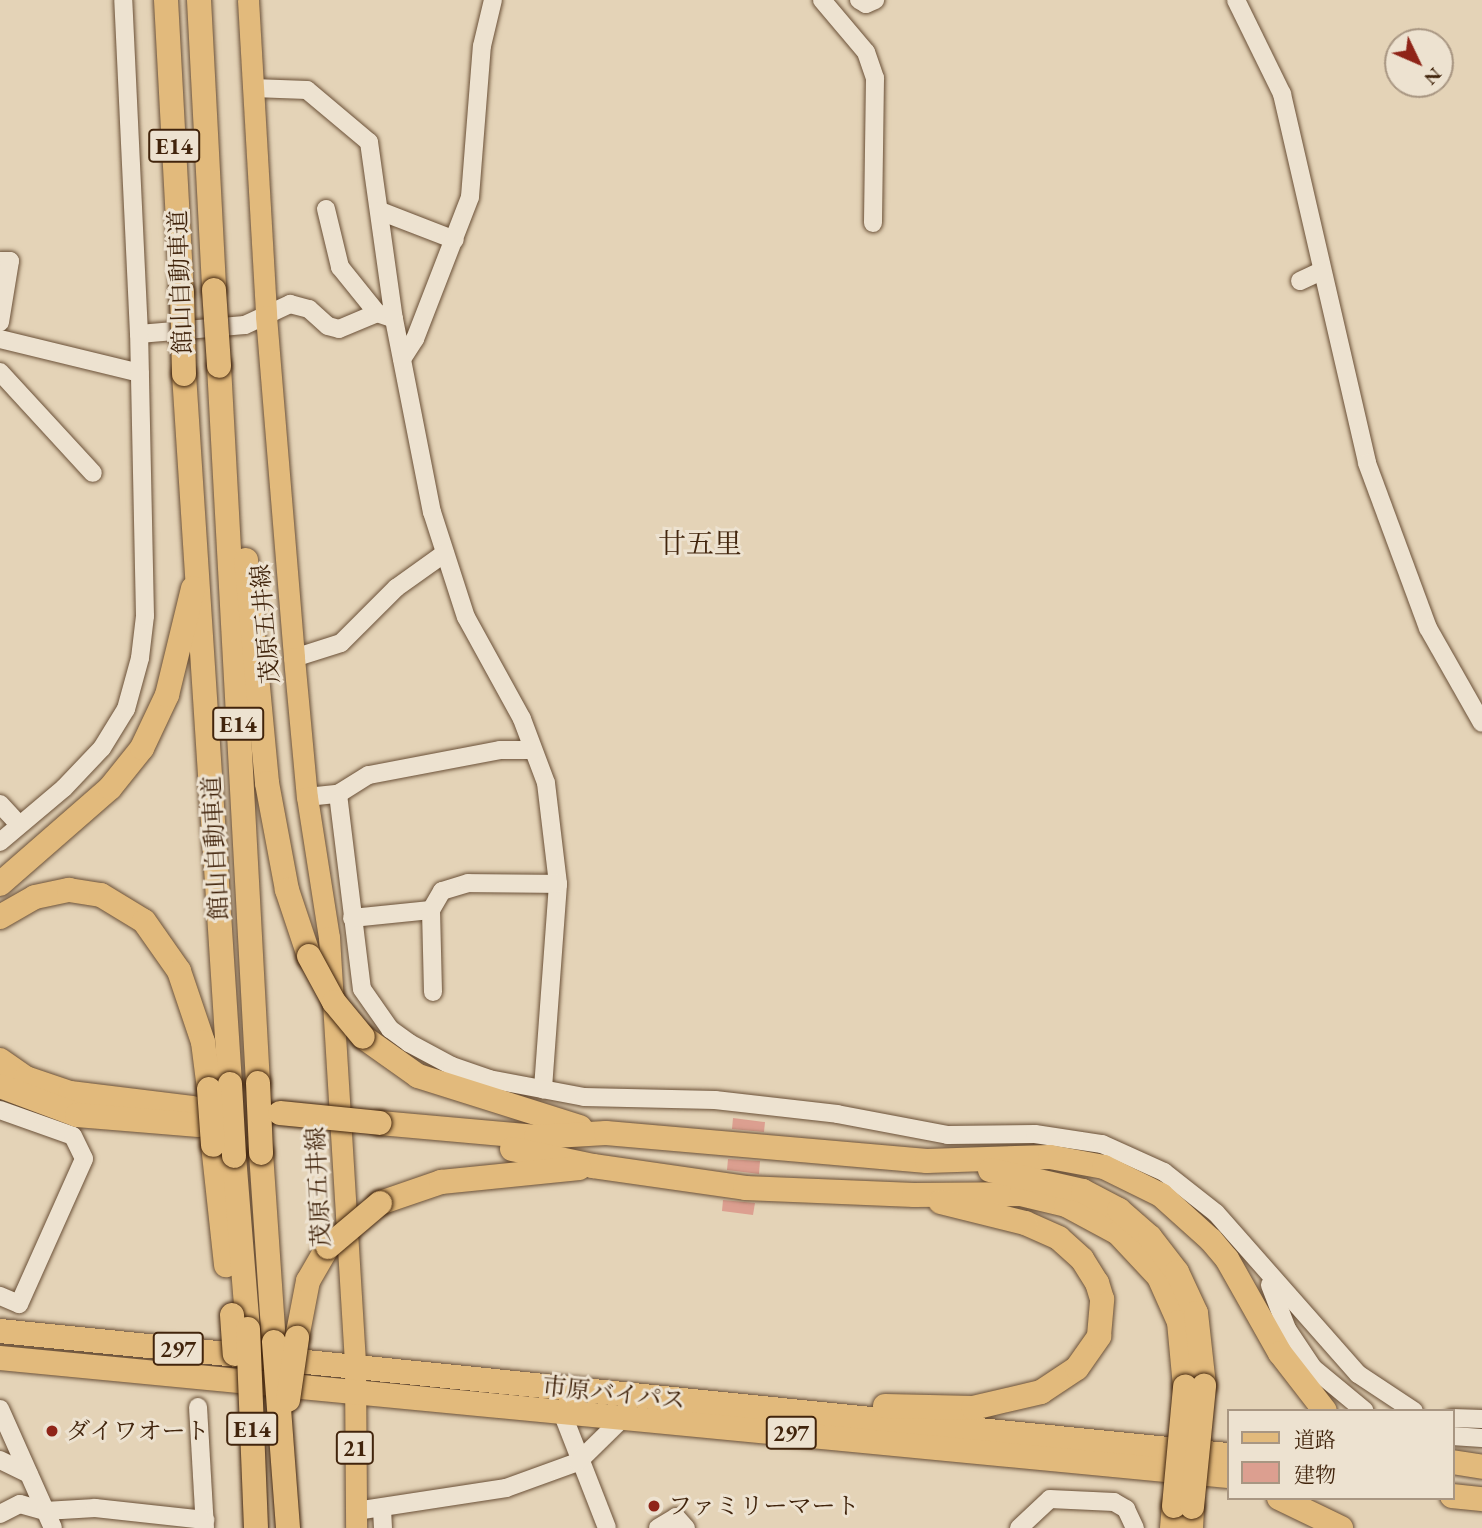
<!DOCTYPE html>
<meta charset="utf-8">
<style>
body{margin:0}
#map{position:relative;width:1482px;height:1528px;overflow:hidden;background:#e4d3b7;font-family:"EB Garamond","Noto Serif JP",serif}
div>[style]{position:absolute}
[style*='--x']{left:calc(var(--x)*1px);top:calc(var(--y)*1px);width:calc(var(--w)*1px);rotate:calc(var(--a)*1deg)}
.building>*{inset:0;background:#dc9f90}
.highway-tunnel>*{height:24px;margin-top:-12px;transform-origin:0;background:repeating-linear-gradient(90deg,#c3b095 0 24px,transparent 0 36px)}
.roads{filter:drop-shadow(0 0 2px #6a5037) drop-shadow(0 0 2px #6a5037)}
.minor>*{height:18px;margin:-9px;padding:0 9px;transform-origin:9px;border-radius:9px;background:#ede2d0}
.major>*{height:21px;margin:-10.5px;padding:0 10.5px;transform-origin:10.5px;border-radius:10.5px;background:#e2ba7c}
.highway>*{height:24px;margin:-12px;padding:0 12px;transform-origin:12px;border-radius:12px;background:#e2ba7c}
.bridges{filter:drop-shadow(0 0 2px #41240c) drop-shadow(0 0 2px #41240c)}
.highway-bridge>*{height:24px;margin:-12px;padding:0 12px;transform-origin:12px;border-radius:12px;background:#e2ba7c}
.dots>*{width:19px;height:19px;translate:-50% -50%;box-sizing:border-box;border:4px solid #ede2d0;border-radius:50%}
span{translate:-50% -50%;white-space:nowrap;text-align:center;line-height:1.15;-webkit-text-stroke:6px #ede2d0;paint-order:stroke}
.shield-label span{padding:2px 5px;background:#ede2d0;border:2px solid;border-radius:5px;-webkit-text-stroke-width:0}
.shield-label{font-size:23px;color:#41240c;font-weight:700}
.street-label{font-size:24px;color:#41240c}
.poi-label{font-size:24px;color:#41240c}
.left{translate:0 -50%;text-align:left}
.quarter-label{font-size:28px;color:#41240c}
.legend{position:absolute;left:1227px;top:1409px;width:228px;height:91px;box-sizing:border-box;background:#ede2d0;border:2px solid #a89682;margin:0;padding:9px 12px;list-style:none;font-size:21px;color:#41240c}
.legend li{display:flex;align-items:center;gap:14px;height:35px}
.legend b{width:35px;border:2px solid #a89682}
.north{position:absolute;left:1384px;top:28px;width:70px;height:70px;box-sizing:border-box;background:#ede2d0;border:2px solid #a89682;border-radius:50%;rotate:134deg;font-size:19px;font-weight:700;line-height:28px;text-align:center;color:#41240c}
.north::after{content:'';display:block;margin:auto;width:24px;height:32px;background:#8f2418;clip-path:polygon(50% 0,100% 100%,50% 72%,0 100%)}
</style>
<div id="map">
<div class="building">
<div style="clip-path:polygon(733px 1118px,765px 1122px,764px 1132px,732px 1129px)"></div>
<div style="clip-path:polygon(728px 1159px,760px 1161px,759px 1174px,727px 1170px)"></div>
<div style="clip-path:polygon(723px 1200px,755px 1203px,753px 1215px,722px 1211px)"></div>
</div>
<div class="highway-tunnel">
<div style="--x:212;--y:1126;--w:69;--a:3.3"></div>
</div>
<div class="roads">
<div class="minor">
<div style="--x:822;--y:0;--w:68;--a:49.8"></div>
<div style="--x:866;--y:52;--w:28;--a:71"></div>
<div style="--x:875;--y:78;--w:145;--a:90.8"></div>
<div style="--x:859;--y:0;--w:8;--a:30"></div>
<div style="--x:866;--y:4;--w:10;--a:-24"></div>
<div style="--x:1236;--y:0;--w:105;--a:63.9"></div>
<div style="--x:1282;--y:94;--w:379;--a:77"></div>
<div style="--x:1367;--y:463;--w:176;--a:69.7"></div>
<div style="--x:1428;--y:628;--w:109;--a:60.4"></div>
<div style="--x:253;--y:88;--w:54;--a:2.1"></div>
<div style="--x:307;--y:90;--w:81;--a:40"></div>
<div style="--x:369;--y:142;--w:179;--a:82"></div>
<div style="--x:326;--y:209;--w:60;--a:76.4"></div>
<div style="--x:340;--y:267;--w:59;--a:51.2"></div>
<div style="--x:380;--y:211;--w:80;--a:21.1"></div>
<div style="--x:0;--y:261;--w:10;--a:0"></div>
<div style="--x:10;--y:261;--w:62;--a:99.3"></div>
<div style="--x:1300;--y:281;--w:23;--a:-25"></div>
<div style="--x:139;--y:334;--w:106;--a:-4.9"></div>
<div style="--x:245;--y:325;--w:50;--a:-25"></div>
<div style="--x:290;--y:304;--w:20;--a:15"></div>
<div style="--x:309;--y:309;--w:25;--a:42"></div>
<div style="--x:328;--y:326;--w:11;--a:15"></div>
<div style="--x:339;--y:329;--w:41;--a:-22.8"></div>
<div style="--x:377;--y:313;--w:18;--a:19"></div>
<div style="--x:394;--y:319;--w:197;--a:78.9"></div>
<div style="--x:432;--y:512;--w:110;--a:72.1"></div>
<div style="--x:466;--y:617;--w:116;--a:61.2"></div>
<div style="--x:522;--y:719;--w:68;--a:69.4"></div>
<div style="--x:546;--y:783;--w:102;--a:83.2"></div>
<div style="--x:558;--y:884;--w:206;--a:94.2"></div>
<div style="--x:0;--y:339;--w:144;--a:13.7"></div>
<div style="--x:402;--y:359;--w:24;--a:-57"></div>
<div style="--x:415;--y:339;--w:152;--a:-68.8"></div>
<div style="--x:470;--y:197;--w:151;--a:-85.5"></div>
<div style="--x:482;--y:46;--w:47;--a:-76.6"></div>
<div style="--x:0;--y:372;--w:137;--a:47.4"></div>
<div style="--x:294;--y:658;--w:49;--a:-17.7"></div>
<div style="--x:341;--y:643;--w:78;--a:-45"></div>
<div style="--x:396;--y:588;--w:60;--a:-35.5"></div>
<div style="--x:338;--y:794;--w:196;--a:83"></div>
<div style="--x:362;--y:989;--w:49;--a:55"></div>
<div style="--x:390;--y:1029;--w:24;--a:36"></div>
<div style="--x:409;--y:1043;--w:49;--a:28.1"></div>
<div style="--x:452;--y:1066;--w:39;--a:19"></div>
<div style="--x:489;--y:1079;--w:97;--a:10.7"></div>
<div style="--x:584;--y:1097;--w:131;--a:1.3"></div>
<div style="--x:715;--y:1100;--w:123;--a:6.5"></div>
<div style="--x:837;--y:1114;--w:113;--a:10.7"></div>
<div style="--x:948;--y:1135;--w:87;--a:-0.7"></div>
<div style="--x:1035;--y:1134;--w:68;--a:8.5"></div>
<div style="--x:1102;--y:1144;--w:68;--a:24.3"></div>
<div style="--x:1164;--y:1172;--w:66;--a:38.3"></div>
<div style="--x:1216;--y:1213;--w:215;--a:48.6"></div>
<div style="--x:1358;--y:1374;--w:67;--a:33.5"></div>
<div style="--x:307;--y:797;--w:31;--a:-6"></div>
<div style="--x:338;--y:794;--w:36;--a:-32"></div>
<div style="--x:369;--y:775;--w:133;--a:-10.8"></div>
<div style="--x:500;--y:750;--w:33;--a:0"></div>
<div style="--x:0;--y:804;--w:26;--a:47"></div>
<div style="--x:0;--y:842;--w:84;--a:-40.2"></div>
<div style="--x:64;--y:788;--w:55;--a:-46.5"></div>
<div style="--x:102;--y:748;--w:46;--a:-58.4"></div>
<div style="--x:126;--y:709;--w:53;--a:-74.6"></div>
<div style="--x:140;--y:658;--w:42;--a:-83.2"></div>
<div style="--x:145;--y:616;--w:282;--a:-91.2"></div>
<div style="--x:139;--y:334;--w:334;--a:-92.7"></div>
<div style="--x:352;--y:918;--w:79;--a:-5.8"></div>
<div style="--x:433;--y:992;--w:82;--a:-91.4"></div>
<div style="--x:431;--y:910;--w:22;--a:-60"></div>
<div style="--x:442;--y:891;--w:27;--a:-17"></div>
<div style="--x:468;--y:883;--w:90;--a:0.6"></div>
<div style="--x:0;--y:1110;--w:77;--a:19.6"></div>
<div style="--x:73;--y:1136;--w:25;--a:64"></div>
<div style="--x:84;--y:1159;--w:159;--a:114.1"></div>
<div style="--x:19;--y:1304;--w:21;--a:-157"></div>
<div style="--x:1270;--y:1285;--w:47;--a:68.9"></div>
<div style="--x:1287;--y:1329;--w:47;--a:56.3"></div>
<div style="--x:1313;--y:1368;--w:67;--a:39.6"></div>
<div style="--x:198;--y:1407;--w:121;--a:86.7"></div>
<div style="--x:0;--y:1409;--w:130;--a:66"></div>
<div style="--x:563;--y:1415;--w:121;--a:68.7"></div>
<div style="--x:1452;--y:1418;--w:30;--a:2"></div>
<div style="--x:1452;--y:1436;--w:30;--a:4"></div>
<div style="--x:0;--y:1460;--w:32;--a:26"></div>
<div style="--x:382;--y:1509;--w:19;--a:87"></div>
<div style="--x:356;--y:1511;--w:152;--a:-8.7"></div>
<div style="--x:506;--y:1488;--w:77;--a:-19.9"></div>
<div style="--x:578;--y:1462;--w:63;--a:-44.4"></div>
<div style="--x:0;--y:1514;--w:22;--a:-27"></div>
<div style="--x:20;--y:1504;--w:26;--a:16"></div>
<div style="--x:45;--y:1511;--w:50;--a:-3.4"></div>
<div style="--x:95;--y:1508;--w:111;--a:6.2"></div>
<div style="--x:658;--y:1528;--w:21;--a:-31"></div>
<div style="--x:676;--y:1517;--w:15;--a:48"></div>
<div style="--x:1019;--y:1528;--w:42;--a:-43.1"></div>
<div style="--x:1050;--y:1499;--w:64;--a:2.7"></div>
<div style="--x:1114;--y:1502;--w:14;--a:30"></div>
<div style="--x:1126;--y:1509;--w:21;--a:65"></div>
</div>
<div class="major">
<div style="--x:248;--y:0;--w:317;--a:86.7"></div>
<div style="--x:266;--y:316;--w:343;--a:85.3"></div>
<div style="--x:294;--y:658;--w:140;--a:84.7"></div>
<div style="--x:307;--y:797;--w:142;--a:81.1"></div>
<div style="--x:329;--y:937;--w:431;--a:86.5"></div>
<div style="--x:355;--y:1367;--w:161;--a:89.6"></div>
</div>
<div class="highway">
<div style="--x:166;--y:0;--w:292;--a:86.9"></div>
<div style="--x:199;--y:0;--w:290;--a:87"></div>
<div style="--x:219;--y:366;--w:718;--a:86.89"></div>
<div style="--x:184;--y:374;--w:711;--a:86.29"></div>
<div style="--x:246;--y:560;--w:224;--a:84.6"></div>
<div style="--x:267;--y:783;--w:109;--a:79.4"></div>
<div style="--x:287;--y:890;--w:70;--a:71.6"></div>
<div style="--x:0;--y:884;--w:146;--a:-41.1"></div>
<div style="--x:110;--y:788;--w:51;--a:-51.3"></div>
<div style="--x:142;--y:748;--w:59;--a:-64.7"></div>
<div style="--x:167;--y:695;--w:110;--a:-76.3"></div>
<div style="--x:0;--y:917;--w:40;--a:-29.7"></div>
<div style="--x:35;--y:897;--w:35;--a:-12"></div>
<div style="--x:69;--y:890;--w:32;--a:9"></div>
<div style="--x:101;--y:895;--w:50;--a:31.2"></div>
<div style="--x:144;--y:921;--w:61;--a:55"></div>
<div style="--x:179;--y:971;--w:75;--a:71.3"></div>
<div style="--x:203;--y:1042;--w:47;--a:82.7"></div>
<div style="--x:363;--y:1037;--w:67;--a:35.3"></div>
<div style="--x:418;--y:1076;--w:170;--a:17.5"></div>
<div style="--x:0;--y:1060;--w:32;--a:35"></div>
<div style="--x:26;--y:1078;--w:46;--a:18.8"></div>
<div style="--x:70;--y:1093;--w:123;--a:7"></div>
<div style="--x:0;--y:1086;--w:82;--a:20.6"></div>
<div style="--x:77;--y:1115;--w:122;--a:4.7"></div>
<div style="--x:380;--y:1123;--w:157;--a:5.1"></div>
<div style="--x:536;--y:1137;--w:70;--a:-3.3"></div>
<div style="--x:606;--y:1133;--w:322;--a:5"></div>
<div style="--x:927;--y:1161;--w:123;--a:-1.9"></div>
<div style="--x:1050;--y:1157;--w:55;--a:10.5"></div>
<div style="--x:1104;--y:1167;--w:64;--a:26.2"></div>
<div style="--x:1161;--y:1195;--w:67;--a:42"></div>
<div style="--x:1211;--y:1240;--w:25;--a:50"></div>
<div style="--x:1227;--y:1259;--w:108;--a:60.6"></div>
<div style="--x:1280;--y:1353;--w:73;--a:52.2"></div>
<div style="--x:213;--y:1145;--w:121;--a:83.8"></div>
<div style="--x:512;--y:1149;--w:83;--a:11.9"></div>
<div style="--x:593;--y:1166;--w:154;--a:8.2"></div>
<div style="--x:745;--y:1188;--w:169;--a:2.4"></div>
<div style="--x:914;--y:1195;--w:107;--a:-0.5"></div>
<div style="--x:1021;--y:1194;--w:46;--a:13.7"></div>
<div style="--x:1066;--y:1205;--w:59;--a:28.3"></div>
<div style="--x:1118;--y:1233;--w:60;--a:47"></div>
<div style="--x:1159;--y:1277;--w:49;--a:66"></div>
<div style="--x:1179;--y:1322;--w:65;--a:84.7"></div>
<div style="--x:261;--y:1153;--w:189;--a:86.1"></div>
<div style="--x:234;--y:1156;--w:174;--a:85.4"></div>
<div style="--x:990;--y:1170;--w:95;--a:12.7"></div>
<div style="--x:1083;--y:1191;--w:41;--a:27.8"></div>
<div style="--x:1119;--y:1210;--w:41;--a:41.1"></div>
<div style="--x:1150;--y:1237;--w:44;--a:52.4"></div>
<div style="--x:1177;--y:1272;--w:45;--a:65.1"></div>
<div style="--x:1196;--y:1313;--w:73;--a:83.7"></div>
<div style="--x:380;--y:1203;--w:65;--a:-19"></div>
<div style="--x:441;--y:1182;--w:139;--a:-5.8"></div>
<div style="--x:0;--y:1331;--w:1234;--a:5.77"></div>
<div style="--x:297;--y:1338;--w:58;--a:-79.1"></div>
<div style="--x:308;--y:1281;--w:39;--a:-60"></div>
<div style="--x:0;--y:1358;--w:1234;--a:5.49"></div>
<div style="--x:885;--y:1406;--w:88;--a:1.3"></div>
<div style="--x:973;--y:1408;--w:70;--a:-13.2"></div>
<div style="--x:1041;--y:1392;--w:43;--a:-33.7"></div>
<div style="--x:1077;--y:1368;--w:39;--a:-55"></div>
<div style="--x:1099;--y:1336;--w:37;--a:-85"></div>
<div style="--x:1102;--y:1299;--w:17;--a:-107"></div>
<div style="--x:1097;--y:1283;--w:28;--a:-122"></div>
<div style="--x:1082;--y:1259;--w:31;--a:-138"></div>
<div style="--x:1059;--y:1238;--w:37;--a:-156"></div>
<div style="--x:1025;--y:1223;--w:87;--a:-166"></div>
<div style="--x:1452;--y:1462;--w:30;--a:9"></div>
<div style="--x:1452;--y:1496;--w:30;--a:6"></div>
<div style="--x:1279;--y:1498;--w:69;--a:25.8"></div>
<div style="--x:1172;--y:1528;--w:22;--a:-85"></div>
<div style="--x:1191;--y:1528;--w:21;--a:-87"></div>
</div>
</div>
<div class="bridges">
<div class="highway-bridge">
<div style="--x:214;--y:290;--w:76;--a:86.2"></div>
<div style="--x:182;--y:292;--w:82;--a:88.6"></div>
<div style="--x:309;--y:956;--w:52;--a:61.5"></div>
<div style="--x:334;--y:1002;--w:45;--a:50.4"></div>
<div style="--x:258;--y:1083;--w:70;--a:87.5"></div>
<div style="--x:230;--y:1084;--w:72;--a:86.8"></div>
<div style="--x:209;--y:1089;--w:56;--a:85.9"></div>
<div style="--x:280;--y:1113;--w:100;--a:5.7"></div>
<div style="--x:328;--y:1247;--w:68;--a:-40.2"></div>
<div style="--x:232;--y:1315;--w:39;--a:86"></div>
<div style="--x:248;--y:1329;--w:199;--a:87.7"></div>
<div style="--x:274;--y:1342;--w:187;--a:85.7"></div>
<div style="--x:288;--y:1400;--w:63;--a:-81.7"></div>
<div style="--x:1174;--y:1506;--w:120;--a:-84.7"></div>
<div style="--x:1192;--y:1507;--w:122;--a:-84.3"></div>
</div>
</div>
<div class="dots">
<div style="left:52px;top:1431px;background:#8f2418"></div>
<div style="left:654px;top:1506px;background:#8f2418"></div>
</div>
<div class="shield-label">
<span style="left:174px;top:146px">E14</span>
<span style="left:238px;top:724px">E14</span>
<span style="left:178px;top:1349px">297</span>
<span style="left:252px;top:1429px">E14</span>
<span style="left:791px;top:1433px">297</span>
<span style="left:355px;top:1448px">21</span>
</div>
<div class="street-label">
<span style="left:180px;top:282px;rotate:-92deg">館山自動車道</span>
<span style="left:265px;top:624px;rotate:-95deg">茂原五井線</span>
<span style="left:215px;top:848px;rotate:-93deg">館山自動車道</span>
<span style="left:318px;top:1187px;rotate:-93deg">茂原五井線</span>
<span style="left:614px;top:1393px;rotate:6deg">市原バイパス</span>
</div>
<div class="poi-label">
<span class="left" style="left:66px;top:1431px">ダイワオート</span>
<span class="left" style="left:668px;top:1506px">ファミリーマート</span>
</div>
<div class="quarter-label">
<span style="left:700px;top:543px">廿五里</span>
</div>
<ul class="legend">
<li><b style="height:9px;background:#e2ba7c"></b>道路</li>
<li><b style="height:19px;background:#dc9f90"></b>建物</li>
</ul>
<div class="north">N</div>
</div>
